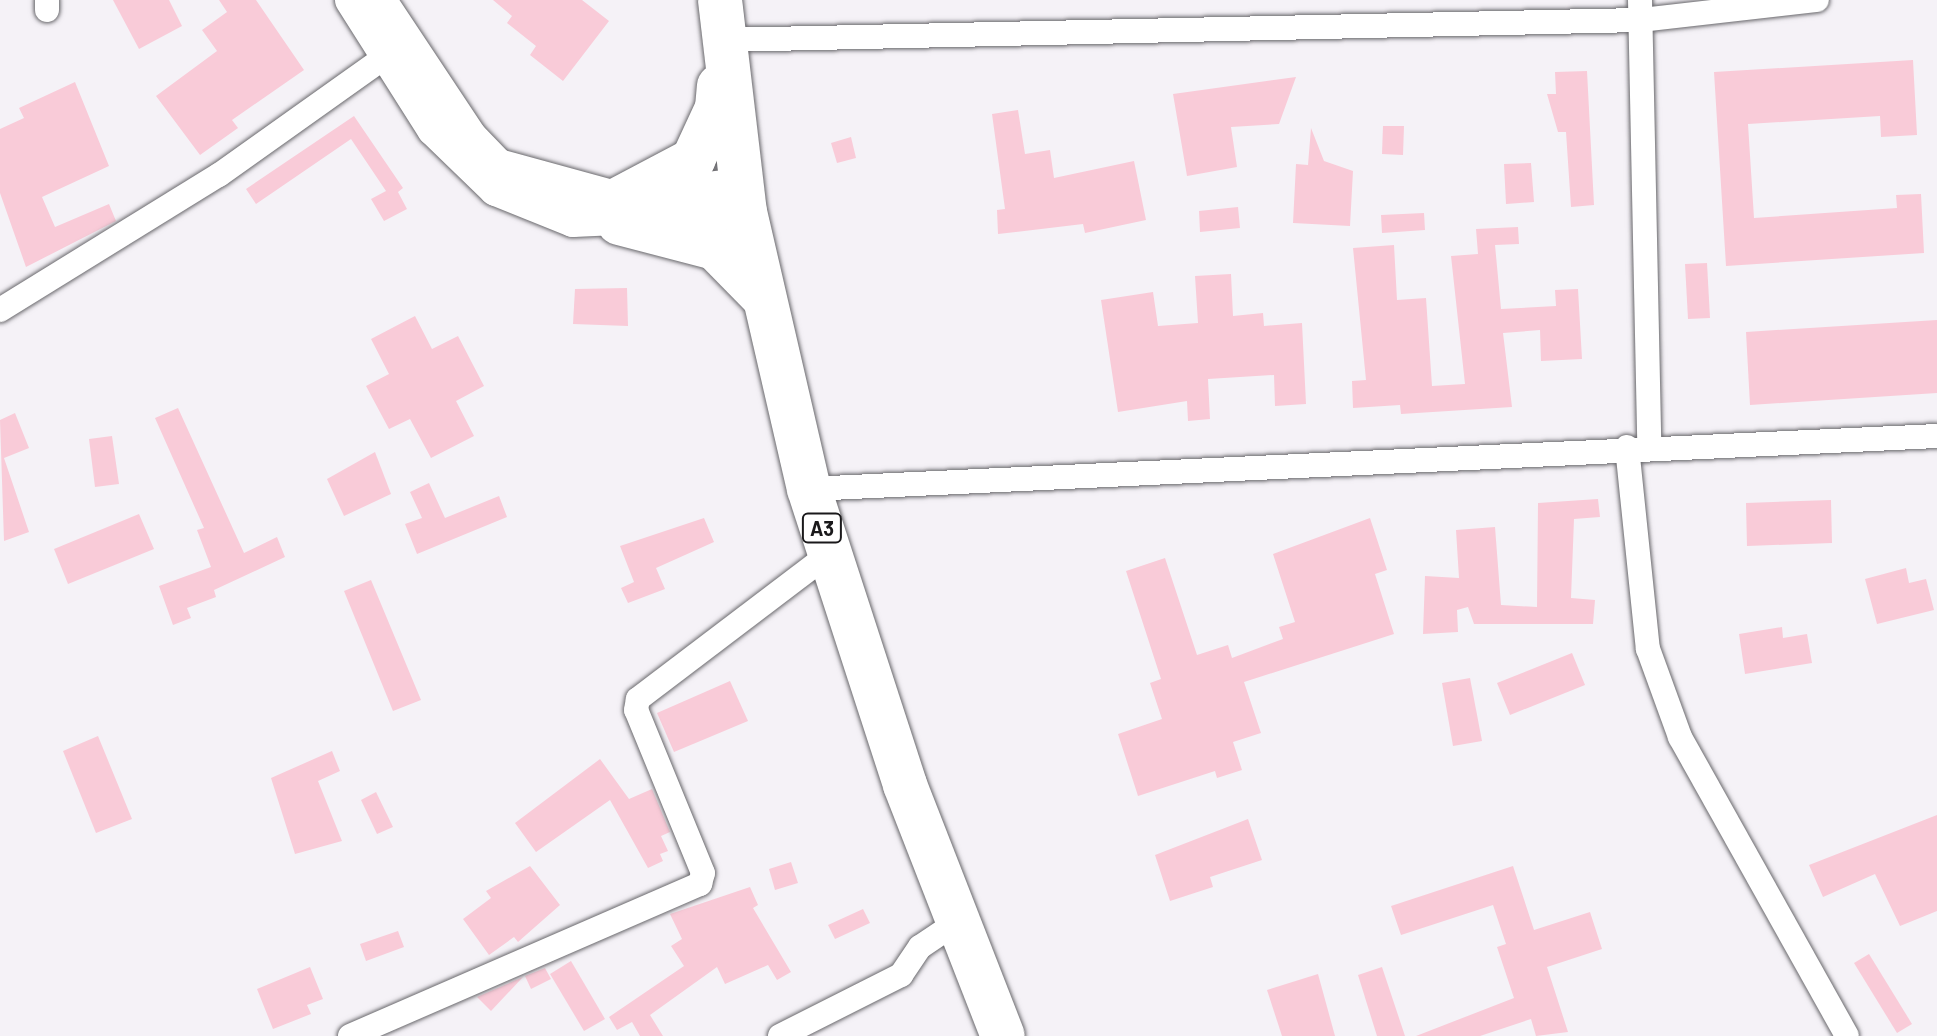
<!DOCTYPE html>
<style>
body{margin:0}
#map{position:relative;width:1937px;height:1036px;overflow:hidden;background:#f5f2f7;font-family:Barlow,sans-serif}
div>[style]{position:absolute}
[style*='--x']{left:calc(var(--x)*1px);top:calc(var(--y)*1px);width:calc(var(--w)*1px);rotate:calc(var(--a)*1deg)}
.building>*{inset:0;background:#f9cbd8}
.roads{filter:drop-shadow(0 0 2px #69686c) drop-shadow(0 0 2px #69686c)}
.street>*{height:24px;margin:-12px;padding:0 12px;transform-origin:12px;border-radius:12px;background:#fff}
.secondary>*{height:34px;margin:-17px;padding:0 17px;transform-origin:17px;border-radius:17px;background:#fff}
.highway>*{height:44px;margin:-22px;padding:0 22px;transform-origin:22px;border-radius:22px;background:#fff}
span{translate:-50% -50%;white-space:nowrap;text-align:center;line-height:1.15;-webkit-text-stroke:6px #fff;paint-order:stroke}
.shield-label span{padding:2px 6px;background:#fff;border:2px solid;border-radius:6px;-webkit-text-stroke-width:0}
.shield-label{font-size:20px;color:#1a191b;font-weight:700}
</style>
<div id="map">
<div class="building">
<div style="clip-path:polygon(113px 0,169px 0,182px 26px,139px 49px)"></div>
<div style="clip-path:polygon(219px 0,256px 0,304px 70px,232px 120px,238px 128px,200px 155px,156px 96px,217px 51px,202px 30px,227px 12px)"></div>
<div style="clip-path:polygon(493px 0,582px 0,609px 21px,563px 81px,530px 55px,536px 46px,507px 23px,512px 16px)"></div>
<div style="clip-path:polygon(1913px 60px,1917px 135px,1881px 137px,1880px 116px,1748px 124px,1754px 218px,1897px 208px,1896px 195px,1921px 194px,1924px 253px,1726px 266px,1714px 72px)"></div>
<div style="clip-path:polygon(1587px 71px,1594px 205px,1571px 207px,1566px 132px,1558px 132px,1547px 94px,1556px 94px,1555px 72px)"></div>
<div style="clip-path:polygon(1296px 77px,1279px 124px,1231px 127px,1237px 167px,1187px 176px,1173px 94px)"></div>
<div style="clip-path:polygon(75px 82px,109px 166px,42px 197px,55px 227px,109px 204px,116px 221px,26px 267px,0 193px,0 129px,24px 118px,19px 108px)"></div>
<div style="clip-path:polygon(1018px 110px,1025px 154px,1050px 150px,1054px 178px,1134px 161px,1146px 220px,1085px 233px,1083px 224px,998px 234px,997px 210px,1005px 209px,992px 114px)"></div>
<div style="clip-path:polygon(354px 116px,403px 188px,398px 192px,407px 209px,384px 221px,371px 199px,386px 191px,351px 139px,256px 204px,246px 189px)"></div>
<div style="clip-path:polygon(1383px 126px,1404px 126px,1403px 155px,1382px 154px)"></div>
<div style="clip-path:polygon(1311px 128px,1324px 161px,1353px 171px,1350px 226px,1293px 223px,1296px 164px,1308px 165px)"></div>
<div style="clip-path:polygon(851px 137px,856px 158px,837px 163px,831px 143px)"></div>
<div style="clip-path:polygon(1531px 163px,1534px 202px,1506px 204px,1504px 164px)"></div>
<div style="clip-path:polygon(1238px 207px,1240px 228px,1200px 232px,1199px 211px)"></div>
<div style="clip-path:polygon(1424px 213px,1425px 230px,1382px 233px,1381px 215px)"></div>
<div style="clip-path:polygon(1518px 227px,1519px 244px,1495px 245px,1501px 309px,1556px 306px,1555px 290px,1578px 289px,1582px 359px,1541px 361px,1540px 330px,1503px 333px,1512px 407px,1401px 414px,1400px 405px,1353px 408px,1352px 381px,1366px 380px,1353px 248px,1394px 245px,1397px 300px,1426px 298px,1432px 386px,1465px 384px,1451px 256px,1478px 254px,1476px 229px)"></div>
<div style="clip-path:polygon(1707px 263px,1710px 318px,1688px 319px,1685px 264px)"></div>
<div style="clip-path:polygon(1231px 274px,1233px 316px,1263px 313px,1264px 326px,1302px 323px,1306px 404px,1275px 406px,1274px 375px,1208px 379px,1210px 419px,1188px 421px,1187px 401px,1118px 412px,1101px 300px,1153px 292px,1158px 326px,1198px 323px,1195px 276px)"></div>
<div style="clip-path:polygon(627px 288px,628px 326px,573px 324px,575px 289px)"></div>
<div style="clip-path:polygon(415px 316px,432px 349px,458px 336px,484px 386px,456px 401px,474px 436px,431px 458px,410px 419px,389px 429px,366px 386px,389px 374px,371px 339px)"></div>
<div style="clip-path:polygon(1937px 320px,1937px 393px,1750px 405px,1746px 332px)"></div>
<div style="clip-path:polygon(178px 408px,244px 553px,277px 537px,285px 557px,214px 590px,216px 597px,187px 608px,191px 618px,173px 625px,159px 586px,211px 567px,197px 530px,204px 528px,155px 418px)"></div>
<div style="clip-path:polygon(15px 413px,29px 448px,4px 458px,29px 532px,4px 541px,0 420px)"></div>
<div style="clip-path:polygon(112px 436px,119px 484px,95px 487px,89px 439px)"></div>
<div style="clip-path:polygon(375px 452px,391px 494px,344px 516px,327px 479px)"></div>
<div style="clip-path:polygon(429px 483px,445px 518px,499px 496px,507px 517px,417px 554px,405px 524px,422px 518px,410px 492px)"></div>
<div style="clip-path:polygon(1598px 499px,1600px 517px,1574px 519px,1571px 598px,1595px 600px,1593px 624px,1474px 624px,1468px 607px,1457px 610px,1458px 632px,1423px 634px,1425px 576px,1459px 578px,1456px 530px,1495px 527px,1501px 605px,1537px 607px,1538px 503px)"></div>
<div style="clip-path:polygon(1831px 500px,1832px 543px,1747px 546px,1746px 503px)"></div>
<div style="clip-path:polygon(139px 514px,154px 549px,68px 584px,54px 549px)"></div>
<div style="clip-path:polygon(704px 518px,714px 542px,656px 568px,665px 589px,628px 603px,621px 588px,634px 582px,620px 546px)"></div>
<div style="clip-path:polygon(1370px 518px,1387px 570px,1375px 574px,1394px 634px,1244px 682px,1261px 733px,1233px 742px,1242px 770px,1217px 778px,1215px 771px,1138px 796px,1118px 734px,1162px 719px,1150px 683px,1161px 679px,1126px 571px,1165px 558px,1197px 655px,1228px 645px,1232px 658px,1283px 639px,1279px 627px,1295px 622px,1273px 554px)"></div>
<div style="clip-path:polygon(1906px 568px,1909px 583px,1926px 579px,1934px 610px,1877px 624px,1865px 579px)"></div>
<div style="clip-path:polygon(371px 580px,421px 700px,393px 711px,344px 591px)"></div>
<div style="clip-path:polygon(1782px 627px,1783px 638px,1807px 634px,1812px 663px,1745px 674px,1739px 634px)"></div>
<div style="clip-path:polygon(1572px 653px,1585px 685px,1510px 715px,1497px 683px)"></div>
<div style="clip-path:polygon(1470px 678px,1482px 741px,1453px 746px,1442px 683px)"></div>
<div style="clip-path:polygon(730px 681px,748px 721px,674px 752px,657px 713px)"></div>
<div style="clip-path:polygon(98px 736px,132px 819px,96px 833px,63px 751px)"></div>
<div style="clip-path:polygon(332px 751px,340px 771px,318px 781px,342px 841px,295px 854px,271px 778px)"></div>
<div style="clip-path:polygon(600px 759px,629px 799px,652px 789px,670px 832px,661px 836px,668px 851px,660px 854px,663px 861px,648px 868px,610px 800px,536px 852px,515px 823px)"></div>
<div style="clip-path:polygon(376px 792px,393px 827px,377px 834px,361px 800px)"></div>
<div style="clip-path:polygon(1937px 815px,1937px 911px,1900px 926px,1875px 874px,1823px 897px,1809px 865px)"></div>
<div style="clip-path:polygon(1248px 819px,1262px 860px,1210px 877px,1213px 887px,1170px 901px,1155px 855px)"></div>
<div style="clip-path:polygon(791px 862px,798px 883px,775px 890px,769px 869px)"></div>
<div style="clip-path:polygon(530px 866px,560px 905px,518px 942px,514px 937px,489px 955px,463px 919px,491px 898px,486px 891px)"></div>
<div style="clip-path:polygon(1513px 866px,1534px 930px,1590px 912px,1602px 949px,1547px 967px,1568px 1032px,1536px 1036px,1531px 1019px,1480px 1036px,1416px 1036px,1514px 998px,1497px 947px,1506px 944px,1493px 905px,1401px 935px,1391px 906px)"></div>
<div style="clip-path:polygon(750px 887px,758px 905px,753px 908px,791px 972px,777px 980px,768px 965px,725px 984px,717px 967px,650px 1015px,663px 1036px,640px 1036px,632px 1022px,617px 1030px,609px 1017px,684px 966px,671px 946px,682px 939px,670px 914px)"></div>
<div style="clip-path:polygon(863px 909px,870px 923px,835px 939px,828px 925px)"></div>
<div style="clip-path:polygon(398px 931px,404px 947px,366px 961px,360px 944px)"></div>
<div style="clip-path:polygon(1869px 954px,1912px 1024px,1897px 1033px,1854px 963px)"></div>
<div style="clip-path:polygon(571px 961px,605px 1019px,584px 1031px,550px 974px)"></div>
<div style="clip-path:polygon(310px 967px,323px 999px,307px 1005px,311px 1014px,273px 1029px,257px 989px)"></div>
<div style="clip-path:polygon(1382px 967px,1405px 1036px,1377px 1036px,1372px 1020px,1358px 975px)"></div>
<div style="clip-path:polygon(545px 968px,551px 979px,531px 989px,525px 976px)"></div>
<div style="clip-path:polygon(1318px 974px,1335px 1036px,1282px 1036px,1267px 990px)"></div>
<div style="clip-path:polygon(523px 977px,491px 1011px,477px 997px)"></div>
</div>
<div class="roads">
<div class="street">
<div style="--x:47;--y:0;--w:10;--a:90"></div>
<div style="--x:1640;--y:0;--w:448;--a:88.8"></div>
<div style="--x:723;--y:40;--w:918;--a:-1.25"></div>
<div style="--x:1641;--y:20;--w:177;--a:-6.5"></div>
<div style="--x:0;--y:310;--w:257;--a:-31.7"></div>
<div style="--x:219;--y:175;--w:204;--a:-35.4"></div>
<div style="--x:1627;--y:447;--w:203;--a:84.1"></div>
<div style="--x:1648;--y:649;--w:94;--a:70"></div>
<div style="--x:1680;--y:737;--w:342;--a:60.8"></div>
<div style="--x:809;--y:489;--w:1129;--a:-2.69"></div>
<div style="--x:350;--y:1036;--w:382;--a:-23.5"></div>
<div style="--x:700;--y:884;--w:11;--a:-75"></div>
<div style="--x:703;--y:873;--w:176;--a:-112.3"></div>
<div style="--x:636;--y:710;--w:11;--a:-80"></div>
<div style="--x:638;--y:699;--w:241;--a:-37.2"></div>
<div style="--x:780;--y:1036;--w:136;--a:-26.8"></div>
<div style="--x:901;--y:975;--w:34;--a:-56"></div>
<div style="--x:920;--y:947;--w:45;--a:-34"></div>
</div>
<div class="secondary">
<div style="--x:352;--y:0;--w:153;--a:57.6"></div>
<div style="--x:434;--y:129;--w:86;--a:44.1"></div>
<div style="--x:496;--y:189;--w:83;--a:21.9"></div>
<div style="--x:573;--y:220;--w:172;--a:-2.7"></div>
<div style="--x:379;--y:0;--w:164;--a:56.4"></div>
<div style="--x:470;--y:137;--w:40;--a:46"></div>
<div style="--x:498;--y:166;--w:125;--a:15.3"></div>
<div style="--x:619;--y:199;--w:123;--a:-6.5"></div>
</div>
<div class="highway">
<div style="--x:720;--y:0;--w:213;--a:83.3"></div>
<div style="--x:745;--y:212;--w:284;--a:77"></div>
<div style="--x:809;--y:489;--w:311;--a:72"></div>
<div style="--x:905;--y:785;--w:269;--a:68.7"></div>
<div style="--x:619;--y:199;--w:84;--a:-27.8"></div>
<div style="--x:693;--y:160;--w:57;--a:-65.2"></div>
<div style="--x:717;--y:108;--w:22;--a:-85"></div>
<div style="--x:619;--y:223;--w:99;--a:14.6"></div>
<div style="--x:715;--y:248;--w:66;--a:45.6"></div>
</div>
</div>
<div class="shield-label">
<span style="left:822px;top:528px">A3</span>
</div>
</div>
